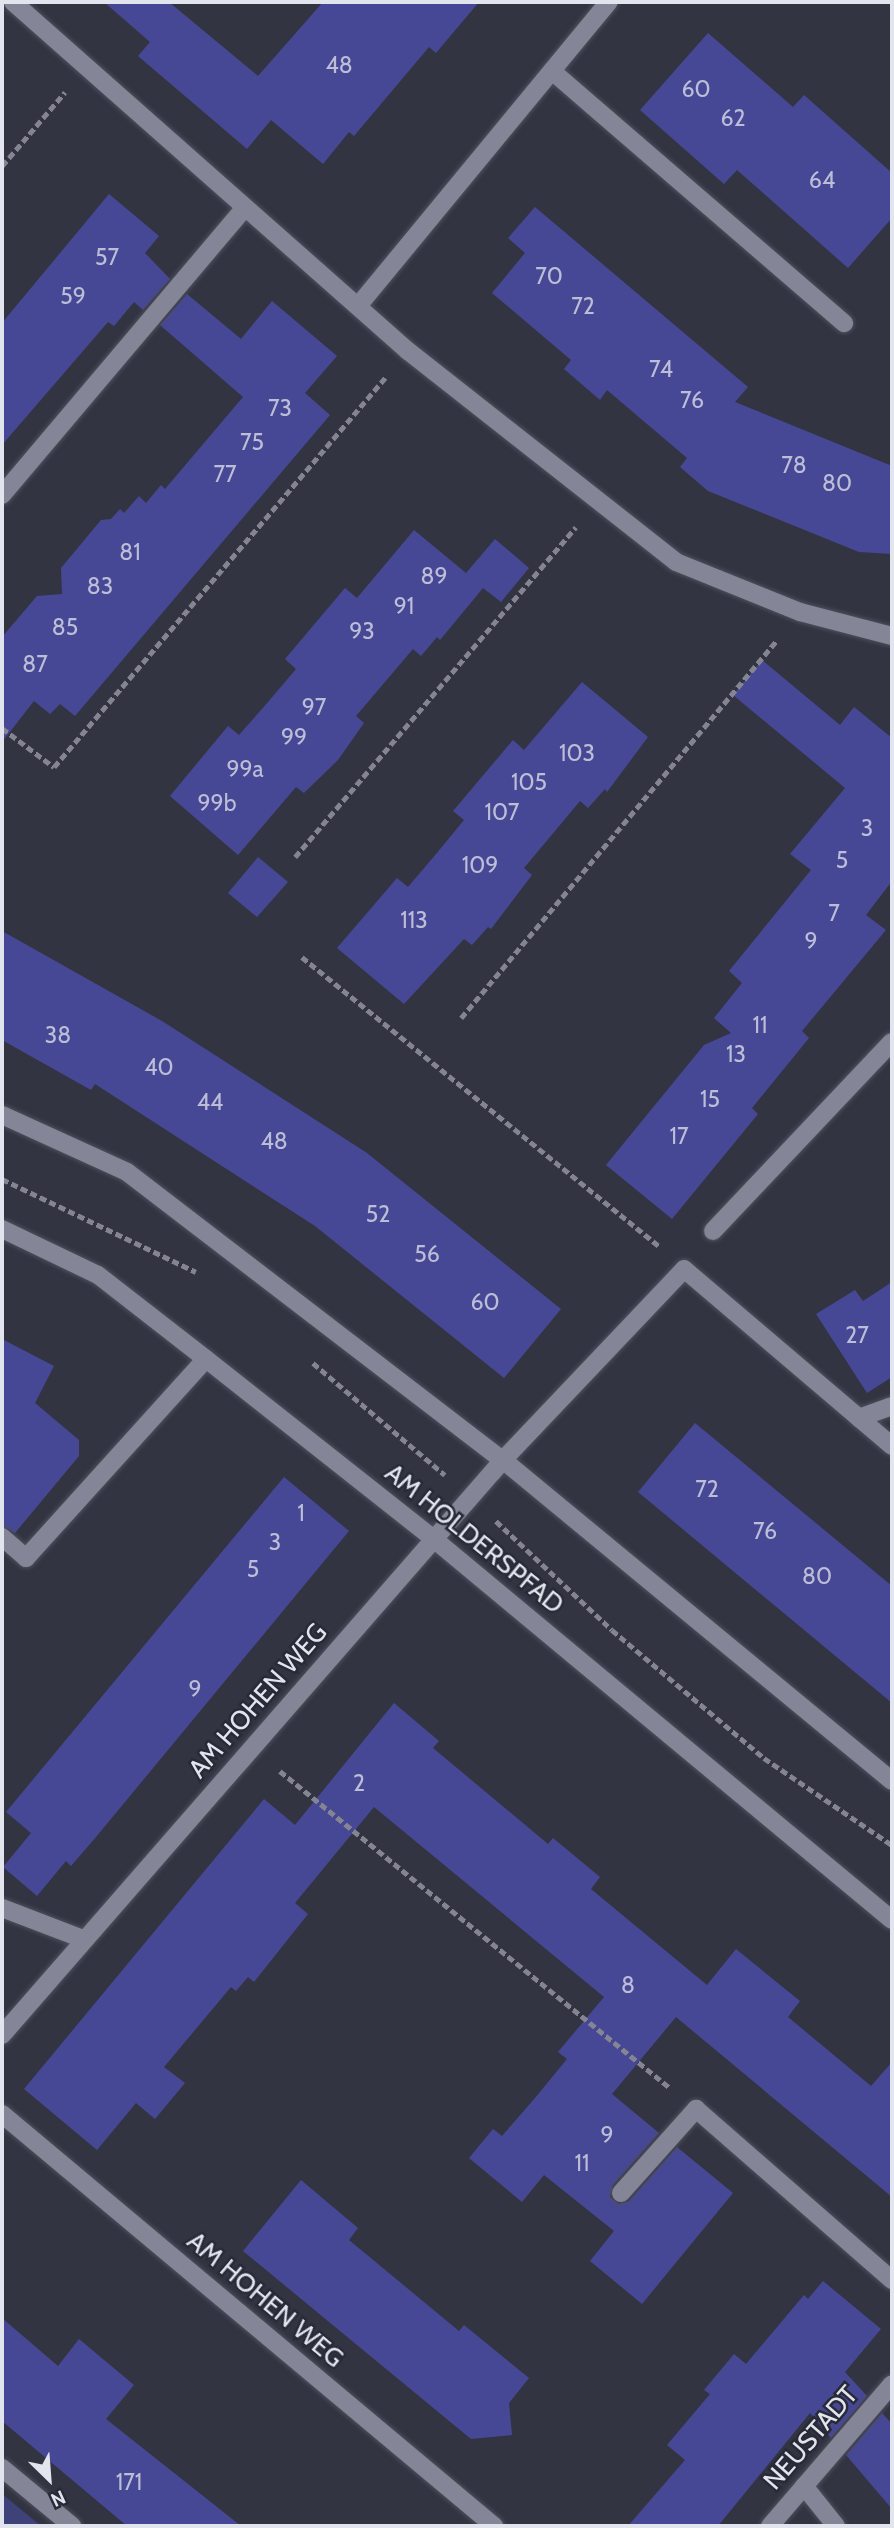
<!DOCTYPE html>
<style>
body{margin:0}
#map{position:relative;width:894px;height:2528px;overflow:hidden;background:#333442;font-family:Cabin,sans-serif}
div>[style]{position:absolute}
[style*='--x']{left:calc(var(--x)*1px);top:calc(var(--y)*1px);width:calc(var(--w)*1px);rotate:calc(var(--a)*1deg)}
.green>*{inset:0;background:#3f4279}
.building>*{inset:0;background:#474895}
.path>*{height:4.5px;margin-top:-2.25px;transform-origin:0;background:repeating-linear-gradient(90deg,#848591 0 7px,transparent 0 10.5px)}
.roads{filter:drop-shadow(0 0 2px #4e505c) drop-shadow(0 0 2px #4e505c)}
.minor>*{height:18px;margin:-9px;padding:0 9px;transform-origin:9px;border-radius:9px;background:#848697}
span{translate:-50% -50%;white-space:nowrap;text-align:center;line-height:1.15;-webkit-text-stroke:5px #292a38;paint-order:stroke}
.number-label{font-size:23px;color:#bcbed8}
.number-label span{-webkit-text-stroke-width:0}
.street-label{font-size:26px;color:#e3e5ee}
.frame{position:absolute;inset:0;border:4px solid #e3e5ee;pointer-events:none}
.north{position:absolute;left:14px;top:2444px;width:70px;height:70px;-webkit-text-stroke:5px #292a38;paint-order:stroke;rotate:155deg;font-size:19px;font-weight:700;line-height:28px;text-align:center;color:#e3e5ee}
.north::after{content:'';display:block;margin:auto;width:24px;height:32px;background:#e3e5ee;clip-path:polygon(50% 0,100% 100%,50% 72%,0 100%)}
</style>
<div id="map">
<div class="green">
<div style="clip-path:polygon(2px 2494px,41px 2526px,2px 2526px)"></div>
</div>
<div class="building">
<div style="clip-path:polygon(104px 2px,169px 2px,258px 76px,323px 2px,479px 2px,436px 53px,429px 47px,354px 136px,349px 132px,323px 164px,271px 120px,247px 149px,138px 56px,150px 42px)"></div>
<div style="clip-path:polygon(708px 33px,793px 107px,804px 95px,892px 173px,892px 218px,848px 268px,737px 170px,724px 184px,640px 110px)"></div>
<div style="clip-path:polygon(109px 194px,159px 236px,145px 253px,170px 279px,143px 310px,134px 302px,114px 326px,108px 322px,2px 445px,2px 323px)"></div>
<div style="clip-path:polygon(535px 207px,748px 387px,735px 402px,892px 466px,892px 554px,859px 552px,708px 491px,680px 467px,687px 458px,607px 390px,600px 400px,564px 369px,571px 360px,492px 293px,525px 253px,508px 238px)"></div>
<div style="clip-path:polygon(187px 294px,241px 339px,272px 301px,337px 356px,305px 393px,330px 415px,75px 716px,60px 704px,50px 714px,34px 701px,2px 742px,2px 637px,37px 596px,62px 594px,61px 568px,101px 520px,111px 519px,120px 509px,124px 513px,139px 496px,146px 503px,161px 485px,165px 489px,243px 397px,160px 325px)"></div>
<div style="clip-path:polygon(414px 530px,466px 573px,495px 539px,529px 568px,501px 602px,483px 588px,440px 640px,437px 637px,421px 656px,413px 649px,356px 716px,364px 723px,338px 760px,304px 793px,296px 787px,238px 855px,170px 796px,228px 726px,239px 735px,268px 702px,296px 669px,285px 659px,345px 588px,357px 598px)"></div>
<div style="clip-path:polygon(762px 660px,840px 725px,854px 707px,892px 738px,892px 881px,866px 915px,886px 930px,802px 1031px,809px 1038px,752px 1108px,758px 1114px,672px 1219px,606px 1165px,704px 1045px,731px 1033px,714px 1018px,742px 983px,729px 971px,811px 870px,790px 854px,845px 788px,733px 695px)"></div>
<div style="clip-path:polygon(582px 682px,648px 737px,607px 792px,605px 789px,588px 808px,580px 801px,524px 868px,532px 875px,491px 929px,488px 927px,472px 945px,464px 939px,404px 1004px,337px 948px,397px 878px,408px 887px,436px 854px,464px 820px,453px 811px,513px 740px,524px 750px)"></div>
<div style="clip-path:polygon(258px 857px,288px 882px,257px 917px,228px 893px)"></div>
<div style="clip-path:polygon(2px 931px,162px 1021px,367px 1153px,561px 1309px,504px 1378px,315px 1226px,95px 1084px,91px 1090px,2px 1040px)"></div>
<div style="clip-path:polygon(892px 1282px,892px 1377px,867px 1393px,816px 1314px,855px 1290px,863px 1301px)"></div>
<div style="clip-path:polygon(2px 1339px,54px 1366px,35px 1403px,79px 1440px,79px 1456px,15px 1533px,2px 1526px)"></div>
<div style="clip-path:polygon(695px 1423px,892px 1586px,892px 1703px,638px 1492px)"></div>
<div style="clip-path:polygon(284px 1477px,349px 1531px,96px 1837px,71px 1866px,66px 1861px,37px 1896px,3px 1867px,31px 1833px,6px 1812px)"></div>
<div style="clip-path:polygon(394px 1703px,439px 1741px,433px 1748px,548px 1844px,553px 1838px,600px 1877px,591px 1889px,707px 1985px,736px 1949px,800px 2001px,788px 2017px,871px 2086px,892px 2062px,892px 2197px,676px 2017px,612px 2094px,659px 2133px,613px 2185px,610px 2197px,619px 2204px,629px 2201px,677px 2147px,733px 2193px,642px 2304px,590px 2261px,614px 2231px,544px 2175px,522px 2202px,469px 2158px,493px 2129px,502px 2136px,535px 2098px,567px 2059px,558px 2052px,604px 1997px,374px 1807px,295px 1903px,308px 1914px,254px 1982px,248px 1977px,236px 1991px,231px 1987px,164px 2067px,185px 2083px,155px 2119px,136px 2103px,97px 2150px,24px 2089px,264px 1799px,295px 1825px)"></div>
<div style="clip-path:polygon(301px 2180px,358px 2228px,349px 2240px,459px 2331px,464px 2325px,529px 2378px,509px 2403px,512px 2435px,471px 2439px,243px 2251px)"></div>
<div style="clip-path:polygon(823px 2281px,881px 2329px,845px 2372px,867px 2396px,831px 2438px,810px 2413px,718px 2526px,628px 2526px,685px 2460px,667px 2445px,710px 2394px,704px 2390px,734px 2354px,746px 2364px,804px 2295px,808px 2299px)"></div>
<div style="clip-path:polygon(2px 2318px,58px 2366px,79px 2339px,134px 2385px,106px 2419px,241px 2526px,127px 2526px,2px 2421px)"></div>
<div style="clip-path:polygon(882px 2413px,892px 2424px,892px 2509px,846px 2455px)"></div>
</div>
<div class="path">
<div style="--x:2;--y:166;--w:97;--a:-49.6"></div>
<div style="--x:2;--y:728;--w:65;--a:36.9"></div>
<div style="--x:54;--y:767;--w:511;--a:-49.61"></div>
<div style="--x:295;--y:857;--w:433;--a:-49.6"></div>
<div style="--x:302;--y:957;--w:459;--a:39"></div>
<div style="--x:461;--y:1018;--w:493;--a:-50.1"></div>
<div style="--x:2;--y:1179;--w:215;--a:25.6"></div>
<div style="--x:313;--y:1363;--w:173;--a:40.3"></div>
<div style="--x:496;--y:1521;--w:159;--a:43.2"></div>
<div style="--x:612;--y:1630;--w:199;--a:40.1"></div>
<div style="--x:764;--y:1758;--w:155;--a:34.2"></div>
<div style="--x:280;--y:1771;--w:503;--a:39.1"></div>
</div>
<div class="roads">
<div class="minor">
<div style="--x:13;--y:2;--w:527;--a:41.46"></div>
<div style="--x:408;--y:351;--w:341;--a:38.2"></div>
<div style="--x:676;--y:562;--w:134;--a:22"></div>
<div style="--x:800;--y:612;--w:95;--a:14.6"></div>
<div style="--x:552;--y:71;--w:386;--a:40.8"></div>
<div style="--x:358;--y:306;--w:394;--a:-50.5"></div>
<div style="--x:2;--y:495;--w:375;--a:-49.8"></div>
<div style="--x:2;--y:1115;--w:137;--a:24.5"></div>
<div style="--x:127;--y:1172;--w:474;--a:37.5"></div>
<div style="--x:503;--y:1460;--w:504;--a:39.53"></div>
<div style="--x:2;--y:1229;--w:106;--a:25.6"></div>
<div style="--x:98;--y:1275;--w:137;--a:37.9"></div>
<div style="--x:206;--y:1359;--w:292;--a:38.3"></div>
<div style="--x:435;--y:1540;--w:594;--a:39.74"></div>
<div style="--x:713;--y:1231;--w:260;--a:-46.6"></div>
<div style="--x:859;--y:1418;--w:35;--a:-20"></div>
<div style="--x:2;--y:1537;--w:32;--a:41"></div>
<div style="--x:26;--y:1558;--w:268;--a:-47.9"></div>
<div style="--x:2;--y:1908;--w:87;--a:20.9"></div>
<div style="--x:2;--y:2035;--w:763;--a:-48.93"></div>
<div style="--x:503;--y:1460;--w:263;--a:-46.5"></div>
<div style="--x:684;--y:1269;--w:273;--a:40.4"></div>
<div style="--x:2;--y:2114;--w:642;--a:39.94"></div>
<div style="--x:621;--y:2193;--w:113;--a:-48.2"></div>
<div style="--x:696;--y:2109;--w:260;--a:41.1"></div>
<div style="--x:2;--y:2468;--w:91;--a:39.6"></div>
<div style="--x:804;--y:2486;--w:51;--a:51.3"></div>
<div style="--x:770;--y:2526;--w:187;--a:-49.3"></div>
</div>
</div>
<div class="number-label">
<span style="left:339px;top:65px">48</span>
<span style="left:696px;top:89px">60</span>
<span style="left:733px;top:118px">62</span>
<span style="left:822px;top:180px">64</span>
<span style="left:107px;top:257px">57</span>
<span style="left:549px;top:276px">70</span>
<span style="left:73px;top:296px">59</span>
<span style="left:583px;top:306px">72</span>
<span style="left:661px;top:369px">74</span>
<span style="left:692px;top:400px">76</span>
<span style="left:280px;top:408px">73</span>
<span style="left:252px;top:442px">75</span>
<span style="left:794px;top:465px">78</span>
<span style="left:225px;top:474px">77</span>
<span style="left:837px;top:483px">80</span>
<span style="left:130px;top:552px">81</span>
<span style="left:434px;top:576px">89</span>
<span style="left:100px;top:586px">83</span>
<span style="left:404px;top:606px">91</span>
<span style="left:65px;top:627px">85</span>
<span style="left:362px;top:631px">93</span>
<span style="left:35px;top:664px">87</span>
<span style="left:314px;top:707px">97</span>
<span style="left:294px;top:737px">99</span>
<span style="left:577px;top:753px">103</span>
<span style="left:245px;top:769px">99a</span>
<span style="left:529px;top:782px">105</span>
<span style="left:217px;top:803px">99b</span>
<span style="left:502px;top:812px">107</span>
<span style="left:867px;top:828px">3</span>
<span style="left:842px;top:860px">5</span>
<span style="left:480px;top:865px">109</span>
<span style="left:834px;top:913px">7</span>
<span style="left:414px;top:920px">113</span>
<span style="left:811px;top:941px">9</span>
<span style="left:760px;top:1025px">11</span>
<span style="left:58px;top:1035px">38</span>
<span style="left:736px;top:1054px">13</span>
<span style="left:159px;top:1067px">40</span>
<span style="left:710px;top:1099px">15</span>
<span style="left:210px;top:1102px">44</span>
<span style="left:679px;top:1136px">17</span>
<span style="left:274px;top:1141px">48</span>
<span style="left:378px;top:1214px">52</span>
<span style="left:427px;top:1254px">56</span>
<span style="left:485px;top:1302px">60</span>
<span style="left:857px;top:1335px">27</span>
<span style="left:707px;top:1489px">72</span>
<span style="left:301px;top:1513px">1</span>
<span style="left:765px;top:1531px">76</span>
<span style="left:275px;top:1542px">3</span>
<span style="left:253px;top:1569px">5</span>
<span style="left:817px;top:1576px">80</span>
<span style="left:195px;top:1689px">9</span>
<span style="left:359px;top:1783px">2</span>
<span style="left:628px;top:1985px">8</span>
<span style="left:607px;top:2135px">9</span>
<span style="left:582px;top:2163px">11</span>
<span style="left:129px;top:2482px">171</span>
</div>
<div class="street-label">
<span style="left:474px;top:1539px;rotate:39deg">AM HOLDERSPFAD</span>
<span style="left:258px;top:1701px;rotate:-49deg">AM HOHEN WEG</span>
<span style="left:265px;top:2300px;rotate:40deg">AM HOHEN WEG</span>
<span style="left:811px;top:2438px;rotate:-49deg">NEUSTADT</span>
</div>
<div class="frame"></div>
<div class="north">N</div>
</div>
